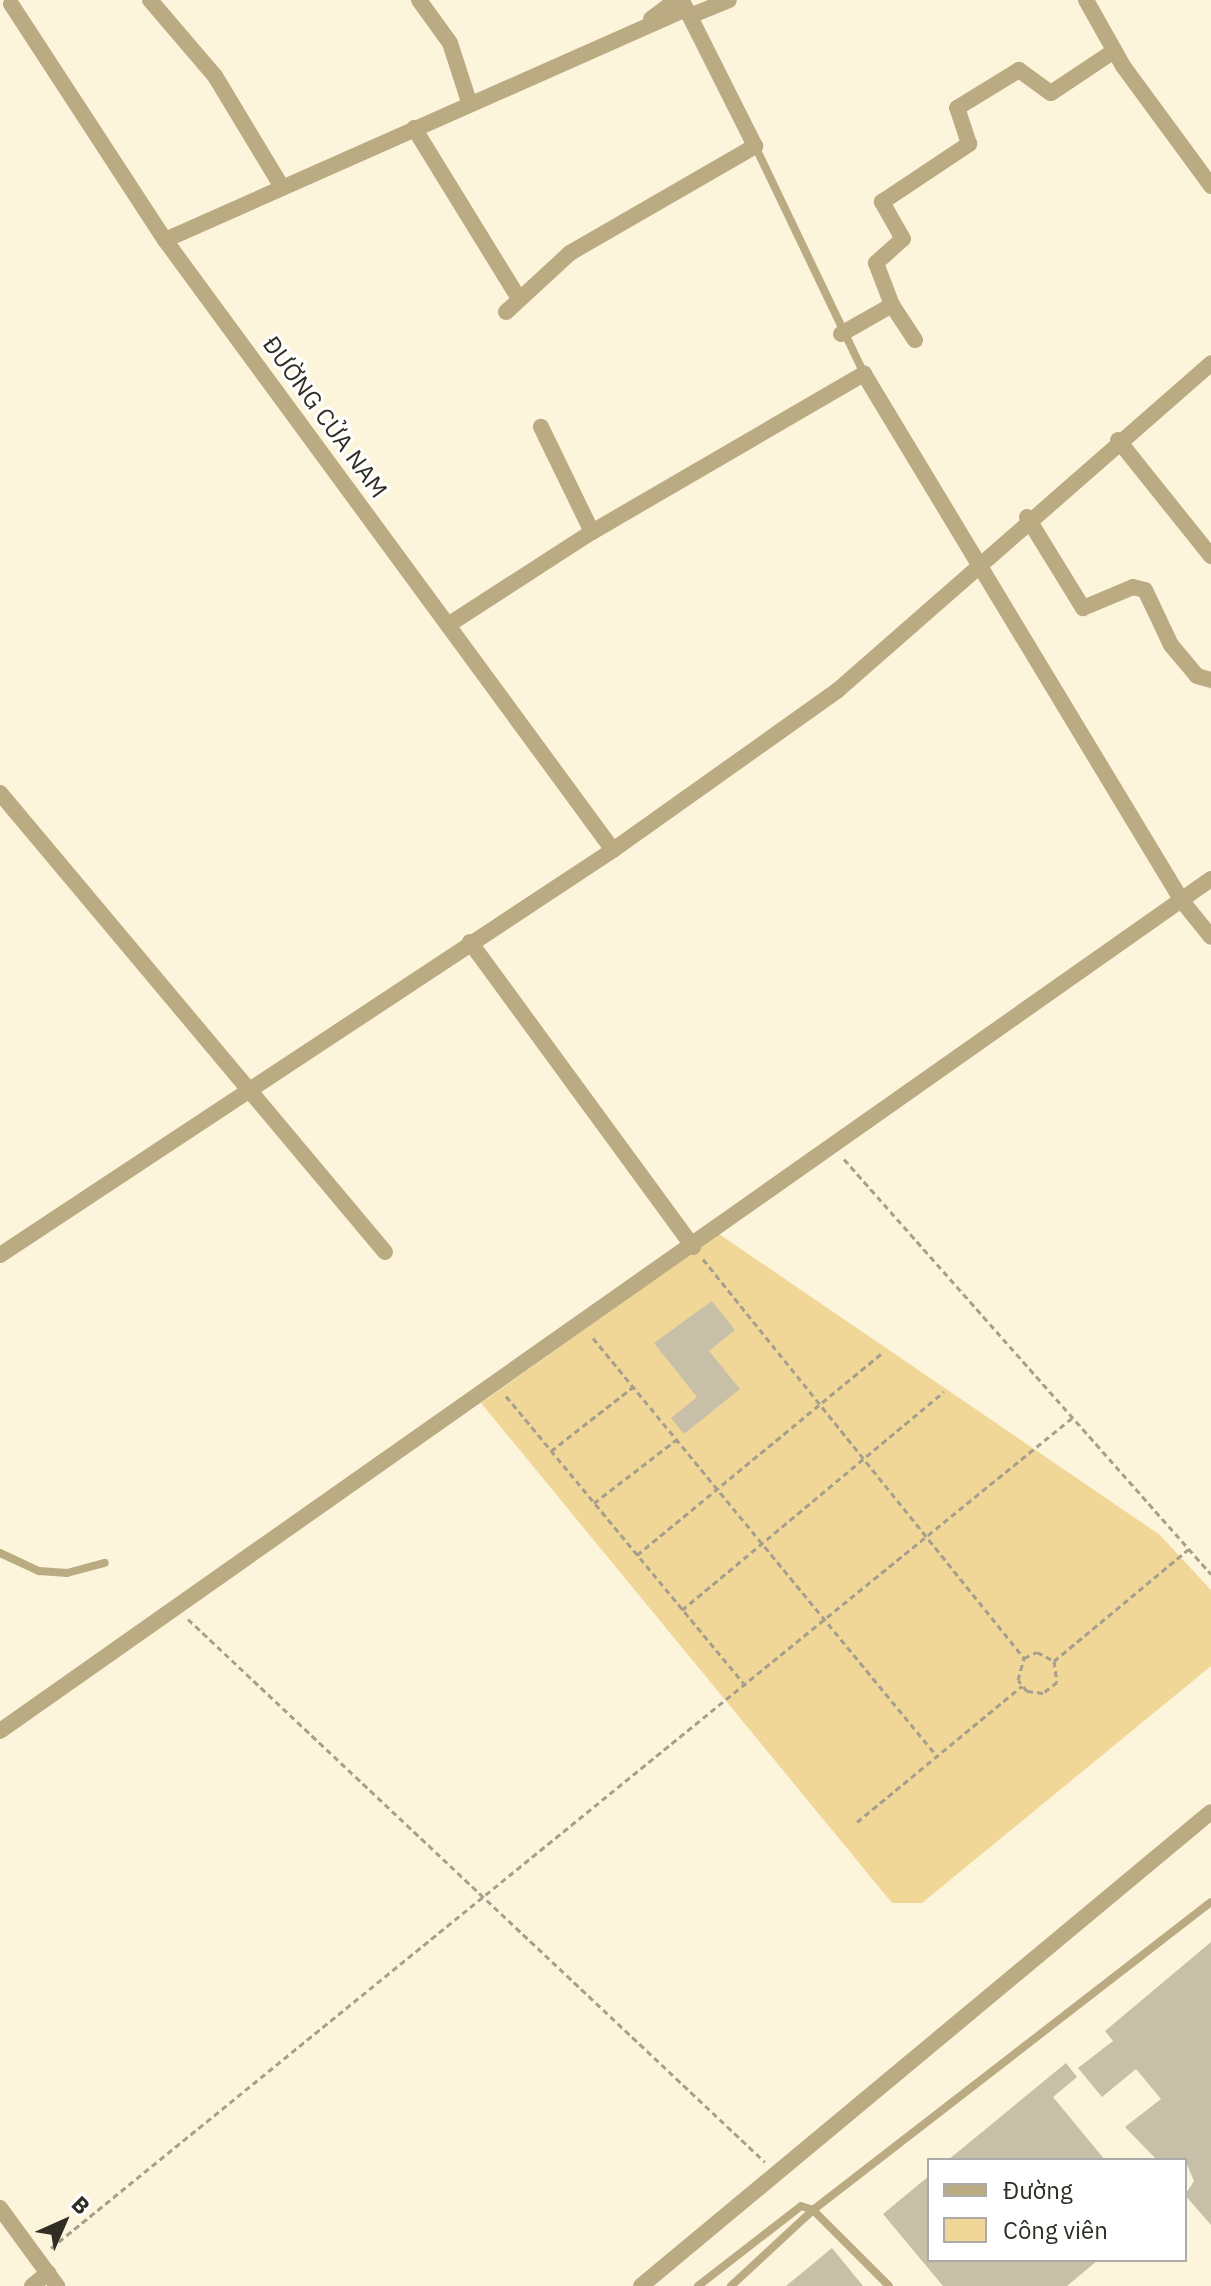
<!DOCTYPE html>
<meta charset="utf-8">
<style>
body{margin:0}
#map{position:relative;width:1211px;height:2286px;overflow:hidden;background:#fdf4dc;font-family:"IBM Plex Sans",sans-serif}
div>[style]{position:absolute}
[style*='--x']{left:calc(var(--x)*1px);top:calc(var(--y)*1px);width:calc(var(--w)*1px);rotate:calc(var(--a)*1deg)}
.green>*{inset:0;background:#f0d797}
.building>*{inset:0;background:#c8bfa9}
.path>*{height:3px;margin-top:-1.5px;transform-origin:0;background:repeating-linear-gradient(90deg,#a69f8e 0 6px,transparent 0 10px)}
.service>*{height:8px;margin:-4px;padding:0 4px;transform-origin:4px;border-radius:4px;background:#bbab83}
.minor>*{height:16px;margin:-8px;padding:0 8px;transform-origin:8px;border-radius:8px;background:#bbab83}
span{translate:-50% -50%;white-space:nowrap;text-align:center;line-height:1.15;-webkit-text-stroke:6px #fff;paint-order:stroke}
.street-label{font-size:24px;color:#302d24}
.legend{position:absolute;left:927px;top:2158px;width:260px;height:104px;box-sizing:border-box;background:#fff;border:2px solid #acaba7;margin:0;padding:10px 14px;list-style:none;font-size:24px;color:#302d24}
.legend li{display:flex;align-items:center;gap:16px;height:40px}
.legend b{width:40px;border:2px solid #acaba7}
.north{position:absolute;left:24px;top:2182px;width:80px;height:80px;-webkit-text-stroke:6px #fff;paint-order:stroke;rotate:45deg;font-size:22px;font-weight:700;line-height:32px;text-align:center;color:#302d24}
.north::after{content:'';display:block;margin:auto;width:28px;height:36px;background:#302d24;clip-path:polygon(50% 0,100% 100%,50% 72%,0 100%)}
</style>
<div id="map">
<div class="green">
<div style="clip-path:polygon(719px 1234px,1160px 1535px,1211px 1590px,1211px 1666px,922px 1903px,892px 1903px,481px 1403px)"></div>
</div>
<div class="building">
<div style="clip-path:polygon(712px 1301px,735px 1330px,709px 1351px,740px 1389px,684px 1434px,671px 1418px,697px 1397px,654px 1343px)"></div>
<div style="clip-path:polygon(1211px 1942px,1211px 2225px,1185px 2195px,1194px 2181px,1185px 2160px,1157px 2160px,1125px 2127px,1161px 2099px,1136px 2069px,1102px 2097px,1078px 2068px,1113px 2041px,1105px 2031px)"></div>
<div style="clip-path:polygon(1066px 2063px,1077px 2077px,1053px 2097px,1105px 2160px,948px 2160px)"></div>
<div style="clip-path:polygon(929px 2176px,929px 2260px,1098px 2260px,1067px 2286px,943px 2286px,883px 2214px)"></div>
<div style="clip-path:polygon(832px 2248px,863px 2286px,786px 2286px)"></div>
</div>
<div class="path">
<div style="--x:844;--y:1159;--w:554;--a:48.51"></div>
<div style="--x:703;--y:1259;--w:512;--a:51.18"></div>
<div style="--x:1024;--y:1658;--w:14;--a:-25"></div>
<div style="--x:1037;--y:1652;--w:19;--a:28"></div>
<div style="--x:1054;--y:1661;--w:21;--a:82"></div>
<div style="--x:1057;--y:1682;--w:18;--a:142"></div>
<div style="--x:1043;--y:1693;--w:16;--a:-173"></div>
<div style="--x:1027;--y:1691;--w:14;--a:-129"></div>
<div style="--x:1018;--y:1680;--w:23;--a:-75"></div>
<div style="--x:593;--y:1338;--w:540;--a:50.56"></div>
<div style="--x:506;--y:1396;--w:376;--a:50.4"></div>
<div style="--x:551;--y:1451;--w:104;--a:-38"></div>
<div style="--x:594;--y:1503;--w:103;--a:-37.5"></div>
<div style="--x:637;--y:1555;--w:318;--a:-39.5"></div>
<div style="--x:682;--y:1610;--w:341;--a:-39.8"></div>
<div style="--x:188;--y:1619;--w:792;--a:43.26"></div>
<div style="--x:1054;--y:1661;--w:175;--a:-39.7"></div>
<div style="--x:857;--y:1822;--w:214;--a:-39.5"></div>
<div style="--x:51;--y:2248;--w:1316;--a:-39.11"></div>
</div>
<div class="service">
<div style="--x:755;--y:146;--w:252;--a:64.4"></div>
<div style="--x:0;--y:1553;--w:43;--a:24.8"></div>
<div style="--x:39;--y:1571;--w:28;--a:4"></div>
<div style="--x:67;--y:1573;--w:39;--a:-15"></div>
<div style="--x:698;--y:2286;--w:130;--a:-37.8"></div>
<div style="--x:801;--y:2206;--w:13;--a:18"></div>
<div style="--x:813;--y:2210;--w:107;--a:45"></div>
<div style="--x:731;--y:2286;--w:112;--a:-42.8"></div>
<div style="--x:813;--y:2210;--w:503;--a:-37.74"></div>
</div>
<div class="minor">
<div style="--x:150;--y:0;--w:100;--a:49.5"></div>
<div style="--x:215;--y:76;--w:130;--a:58.9"></div>
<div style="--x:419;--y:0;--w:53;--a:54.2"></div>
<div style="--x:450;--y:43;--w:62;--a:72.1"></div>
<div style="--x:1086;--y:0;--w:76;--a:60.7"></div>
<div style="--x:1123;--y:66;--w:149;--a:53.7"></div>
<div style="--x:11;--y:4;--w:282;--a:56.9"></div>
<div style="--x:165;--y:240;--w:757;--a:53.71"></div>
<div style="--x:690;--y:16;--w:42;--a:-22.3"></div>
<div style="--x:651;--y:19;--w:31;--a:-37"></div>
<div style="--x:414;--y:128;--w:201;--a:58.4"></div>
<div style="--x:165;--y:240;--w:570;--a:-23.91"></div>
<div style="--x:892;--y:305;--w:42;--a:56.7"></div>
<div style="--x:506;--y:312;--w:87;--a:-42.7"></div>
<div style="--x:570;--y:253;--w:214;--a:-30"></div>
<div style="--x:755;--y:146;--w:162;--a:-116.7"></div>
<div style="--x:841;--y:334;--w:59;--a:-29.6"></div>
<div style="--x:892;--y:305;--w:45;--a:-110.9"></div>
<div style="--x:876;--y:263;--w:36;--a:-42"></div>
<div style="--x:903;--y:239;--w:43;--a:-119.6"></div>
<div style="--x:882;--y:202;--w:105;--a:-33.7"></div>
<div style="--x:969;--y:144;--w:38;--a:-108"></div>
<div style="--x:957;--y:108;--w:73;--a:-31.5"></div>
<div style="--x:1019;--y:70;--w:39;--a:36"></div>
<div style="--x:1051;--y:93;--w:76;--a:-33.7"></div>
<div style="--x:1118;--y:440;--w:149;--a:51.3"></div>
<div style="--x:1027;--y:517;--w:107;--a:58.4"></div>
<div style="--x:1083;--y:608;--w:54;--a:-22.8"></div>
<div style="--x:1133;--y:587;--w:12;--a:14"></div>
<div style="--x:1145;--y:590;--w:61;--a:64.7"></div>
<div style="--x:1171;--y:645;--w:40;--a:50"></div>
<div style="--x:1197;--y:676;--w:15;--a:16"></div>
<div style="--x:592;--y:532;--w:315;--a:-30.2"></div>
<div style="--x:864;--y:374;--w:616;--a:58.89"></div>
<div style="--x:1182;--y:901;--w:46;--a:51.1"></div>
<div style="--x:448;--y:625;--w:171;--a:-32.9"></div>
<div style="--x:592;--y:532;--w:117;--a:-115.9"></div>
<div style="--x:0;--y:793;--w:599;--a:50.01"></div>
<div style="--x:470;--y:942;--w:378;--a:53.8"></div>
<div style="--x:0;--y:1255;--w:735;--a:-33.45"></div>
<div style="--x:613;--y:850;--w:276;--a:-35.4"></div>
<div style="--x:838;--y:690;--w:496;--a:-41.2"></div>
<div style="--x:0;--y:1731;--w:1481;--a:-35.13"></div>
<div style="--x:0;--y:2208;--w:97;--a:53.8"></div>
<div style="--x:32;--y:2286;--w:21;--a:-39"></div>
<div style="--x:641;--y:2286;--w:741;--a:-39.75"></div>
</div>
<div class="street-label">
<span style="left:325px;top:417px;rotate:54deg">ĐƯỜNG CỬA NAM</span>
</div>
<ul class="legend">
<li><b style="height:10px;background:#bbab83"></b>Đường</li>
<li><b style="height:22px;background:#f0d797"></b>Công viên</li>
</ul>
<div class="north">B</div>
</div>
